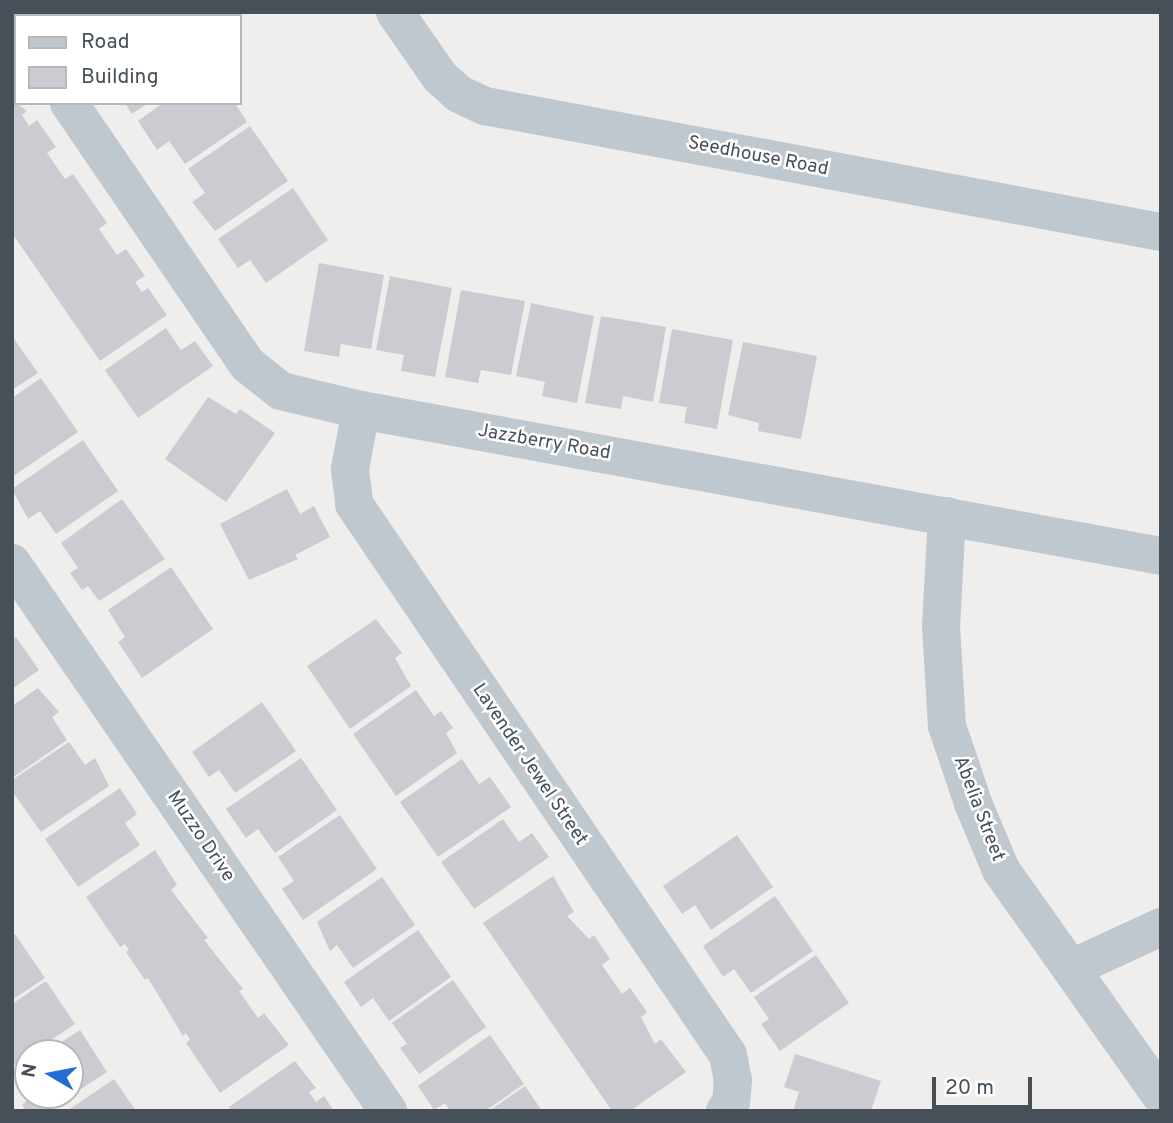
<!DOCTYPE html>
<style>
body{margin:0}
#map{position:relative;width:1173px;height:1123px;overflow:hidden;background:#f0eded;font-family:Overpass,sans-serif}
div>[style]{position:absolute}
[style*='--x']{left:calc(var(--x)*1px);top:calc(var(--y)*1px);width:calc(var(--w)*1px);rotate:calc(var(--a)*1deg)}
.building>*{inset:0;background:#caccd2}
.minor>*{height:38px;margin:-19px;padding:0 19px;transform-origin:19px;border-radius:19px;background:#bfc7cf}
span{translate:-50% -50%;white-space:nowrap;text-align:center;line-height:1.15;-webkit-text-stroke:5px #fff;paint-order:stroke}
.street-label{font-size:19px;color:#475059}
.frame{position:absolute;inset:0;border:14px solid #475059;pointer-events:none}
.legend{position:absolute;left:14px;top:14px;width:228px;height:91px;box-sizing:border-box;background:#fff;border:2px solid #b5b9bd;margin:0;padding:9px 12px;list-style:none;font-size:21px;color:#475059}
.legend li{display:flex;align-items:center;gap:14px;height:35px}
.legend b{width:35px;border:2px solid #b5b9bd}
.north{position:absolute;left:14px;top:1039px;width:70px;height:70px;box-sizing:border-box;background:#fff;border:2px solid #b5b9bd;border-radius:50%;rotate:280deg;font-size:19px;font-weight:700;line-height:28px;text-align:center;color:#475059}
.north::after{content:'';display:block;margin:auto;width:24px;height:32px;background:#246bd3;clip-path:polygon(50% 0,100% 100%,50% 72%,0 100%)}
.scale{position:absolute;left:932px;top:1077px;width:100px;height:32px;box-sizing:border-box;border:4px solid #475059;border-top:0;padding-left:9px;font-size:21px;line-height:24px;white-space:nowrap;color:#475059;-webkit-text-stroke:5px #fff;paint-order:stroke}
</style>
<div id="map">
<div class="building">
<div style="clip-path:polygon(68px 12px,159px 12px,154px 16px)"></div>
<div style="clip-path:polygon(12px 89px,16px 103px,27px 111px,22px 115px,29px 126px,37px 120px,56px 147px,47px 153px,65px 179px,73px 174px,107px 223px,99px 229px,117px 255px,126px 249px,145px 276px,135px 282px,142px 292px,148px 288px,167px 315px,100px 361px,12px 233px)"></div>
<div style="clip-path:polygon(125px 103px,148px 103px,132px 114px)"></div>
<div style="clip-path:polygon(163px 103px,235px 103px,247px 122px,185px 164px,169px 141px,157px 150px,138px 121px)"></div>
<div style="clip-path:polygon(250px 126px,288px 181px,215px 231px,192px 202px,205px 193px,188px 169px)"></div>
<div style="clip-path:polygon(293px 188px,328px 240px,266px 283px,250px 260px,238px 268px,218px 239px)"></div>
<div style="clip-path:polygon(319px 263px,384px 275px,371px 349px,341px 344px,339px 357px,304px 351px)"></div>
<div style="clip-path:polygon(390px 276px,452px 288px,435px 377px,401px 371px,404px 355px,376px 350px)"></div>
<div style="clip-path:polygon(461px 290px,525px 301px,511px 375px,481px 370px,478px 383px,445px 377px)"></div>
<div style="clip-path:polygon(531px 303px,594px 316px,577px 403px,542px 396px,545px 382px,516px 376px)"></div>
<div style="clip-path:polygon(601px 316px,666px 327px,653px 402px,623px 396px,621px 409px,585px 403px)"></div>
<div style="clip-path:polygon(166px 328px,181px 350px,195px 341px,213px 366px,138px 418px,105px 370px)"></div>
<div style="clip-path:polygon(672px 329px,733px 340px,717px 429px,684px 423px,687px 407px,659px 403px)"></div>
<div style="clip-path:polygon(12px 336px,38px 373px,12px 390px)"></div>
<div style="clip-path:polygon(743px 342px,817px 356px,801px 439px,758px 431px,759px 423px,728px 415px)"></div>
<div style="clip-path:polygon(41px 378px,78px 432px,12px 477px,12px 398px)"></div>
<div style="clip-path:polygon(208px 397px,236px 414px,240px 409px,275px 433px,226px 502px,165px 459px)"></div>
<div style="clip-path:polygon(83px 440px,118px 491px,56px 534px,40px 511px,28px 519px,12px 489px)"></div>
<div style="clip-path:polygon(287px 489px,300px 514px,314px 506px,330px 537px,295px 555px,298px 559px,249px 580px,220px 524px)"></div>
<div style="clip-path:polygon(122px 499px,165px 559px,99px 601px,88px 586px,82px 590px,70px 573px,78px 568px,61px 543px)"></div>
<div style="clip-path:polygon(171px 567px,213px 629px,142px 678px,118px 642px,125px 637px,108px 610px)"></div>
<div style="clip-path:polygon(376px 619px,402px 653px,395px 658px,411px 686px,350px 729px,307px 666px)"></div>
<div style="clip-path:polygon(16px 637px,39px 670px,12px 689px,12px 639px)"></div>
<div style="clip-path:polygon(38px 688px,59px 712px,52px 717px,67px 740px,12px 778px,12px 706px)"></div>
<div style="clip-path:polygon(416px 690px,434px 716px,441px 711px,453px 728px,446px 733px,457px 753px,396px 796px,353px 734px)"></div>
<div style="clip-path:polygon(262px 702px,296px 751px,235px 793px,219px 770px,209px 777px,192px 752px)"></div>
<div style="clip-path:polygon(69px 742px,85px 765px,95px 758px,109px 786px,41px 832px,12px 791px,12px 780px)"></div>
<div style="clip-path:polygon(301px 758px,337px 810px,275px 853px,258px 829px,246px 838px,226px 809px)"></div>
<div style="clip-path:polygon(462px 759px,479px 784px,490px 777px,511px 807px,438px 857px,400px 802px)"></div>
<div style="clip-path:polygon(120px 788px,137px 814px,125px 823px,140px 845px,78px 887px,45px 839px)"></div>
<div style="clip-path:polygon(340px 815px,377px 869px,303px 920px,282px 889px,294px 881px,278px 857px)"></div>
<div style="clip-path:polygon(503px 819px,519px 842px,532px 833px,549px 857px,474px 909px,441px 862px)"></div>
<div style="clip-path:polygon(737px 835px,773px 887px,711px 930px,695px 905px,682px 914px,663px 886px)"></div>
<div style="clip-path:polygon(155px 850px,177px 885px,171px 890px,208px 938px,204px 940px,243px 989px,239px 991px,258px 1018px,264px 1013px,289px 1045px,220px 1093px,186px 1043px,190px 1039px,186px 1033px,183px 1036px,148px 978px,145px 980px,126px 952px,129px 950px,125px 944px,120px 947px,86px 897px)"></div>
<div style="clip-path:polygon(553px 876px,574px 912px,567px 916px,589px 939px,594px 935px,610px 959px,602px 965px,622px 994px,630px 988px,647px 1012px,641px 1017px,655px 1044px,661px 1039px,686px 1072px,630px 1111px,612px 1111px,483px 923px)"></div>
<div style="clip-path:polygon(382px 877px,415px 925px,353px 968px,337px 945px,330px 951px,317px 922px)"></div>
<div style="clip-path:polygon(775px 896px,813px 951px,751px 993px,734px 969px,723px 977px,703px 946px)"></div>
<div style="clip-path:polygon(418px 930px,451px 977px,389px 1021px,373px 998px,361px 1007px,344px 982px)"></div>
<div style="clip-path:polygon(15px 934px,45px 978px,12px 1000px,12px 936px)"></div>
<div style="clip-path:polygon(816px 955px,849px 1003px,780px 1051px,761px 1024px,769px 1019px,754px 997px)"></div>
<div style="clip-path:polygon(453px 980px,486px 1027px,419px 1074px,400px 1048px,407px 1044px,392px 1023px)"></div>
<div style="clip-path:polygon(46px 981px,75px 1024px,12px 1066px,12px 1004px)"></div>
<div style="clip-path:polygon(80px 1030px,107px 1072px,47px 1111px,26px 1111px,22px 1105px,32px 1095px,70px 1095px,70px 1053px,44px 1053px)"></div>
<div style="clip-path:polygon(490px 1035px,524px 1084px,485px 1111px,450px 1111px,445px 1103px,434px 1110px,418px 1086px)"></div>
<div style="clip-path:polygon(795px 1054px,881px 1081px,871px 1111px,793px 1111px,799px 1092px,784px 1087px)"></div>
<div style="clip-path:polygon(295px 1061px,316px 1088px,309px 1092px,316px 1102px,324px 1096px,334px 1111px,231px 1111px,229px 1107px)"></div>
<div style="clip-path:polygon(28px 1064px,28px 1082px,20px 1069px)"></div>
<div style="clip-path:polygon(114px 1079px,136px 1111px,67px 1111px)"></div>
<div style="clip-path:polygon(525px 1086px,542px 1111px,489px 1111px)"></div>
</div>
<div class="minor">
<div style="--x:395;--y:12;--w:79;--a:55.3"></div>
<div style="--x:440;--y:77;--w:25;--a:42"></div>
<div style="--x:459;--y:94;--w:29;--a:25"></div>
<div style="--x:485;--y:106;--w:688;--a:10.56"></div>
<div style="--x:12;--y:20;--w:7;--a:56"></div>
<div style="--x:69;--y:103;--w:317;--a:55.7"></div>
<div style="--x:248;--y:365;--w:42;--a:38.2"></div>
<div style="--x:281;--y:391;--w:82;--a:13.4"></div>
<div style="--x:361;--y:410;--w:813;--a:10.34"></div>
<div style="--x:361;--y:410;--w:60;--a:100.6"></div>
<div style="--x:350;--y:469;--w:35;--a:83"></div>
<div style="--x:354;--y:504;--w:666;--a:55.83"></div>
<div style="--x:728;--y:1055;--w:25;--a:79"></div>
<div style="--x:733;--y:1080;--w:22;--a:95"></div>
<div style="--x:731;--y:1102;--w:11;--a:124"></div>
<div style="--x:947;--y:516;--w:110;--a:93.1"></div>
<div style="--x:941;--y:626;--w:100;--a:86.6"></div>
<div style="--x:947;--y:726;--w:81;--a:71.3"></div>
<div style="--x:973;--y:803;--w:73;--a:67.3"></div>
<div style="--x:1001;--y:870;--w:277;--a:54.7"></div>
<div style="--x:12;--y:563;--w:665;--a:55.54"></div>
<div style="--x:1072;--y:968;--w:98;--a:-24.7"></div>
</div>
<div class="street-label">
<span style="left:758px;top:157px;rotate:11deg">Seedhouse Road</span>
<span style="left:544px;top:443px;rotate:10deg">Jazzberry Road</span>
<span style="left:529px;top:765px;rotate:56deg">Lavender Jewel Street</span>
<span style="left:978px;top:809px;rotate:69deg">Abelia Street</span>
<span style="left:200px;top:837px;rotate:56deg">Muzzo Drive</span>
</div>
<div class="frame"></div>
<ul class="legend">
<li><b style="height:9px;background:#bfc7cf"></b>Road</li>
<li><b style="height:19px;background:#caccd2"></b>Building</li>
</ul>
<div class="north">N</div>
<div class="scale">20 m</div>
</div>
